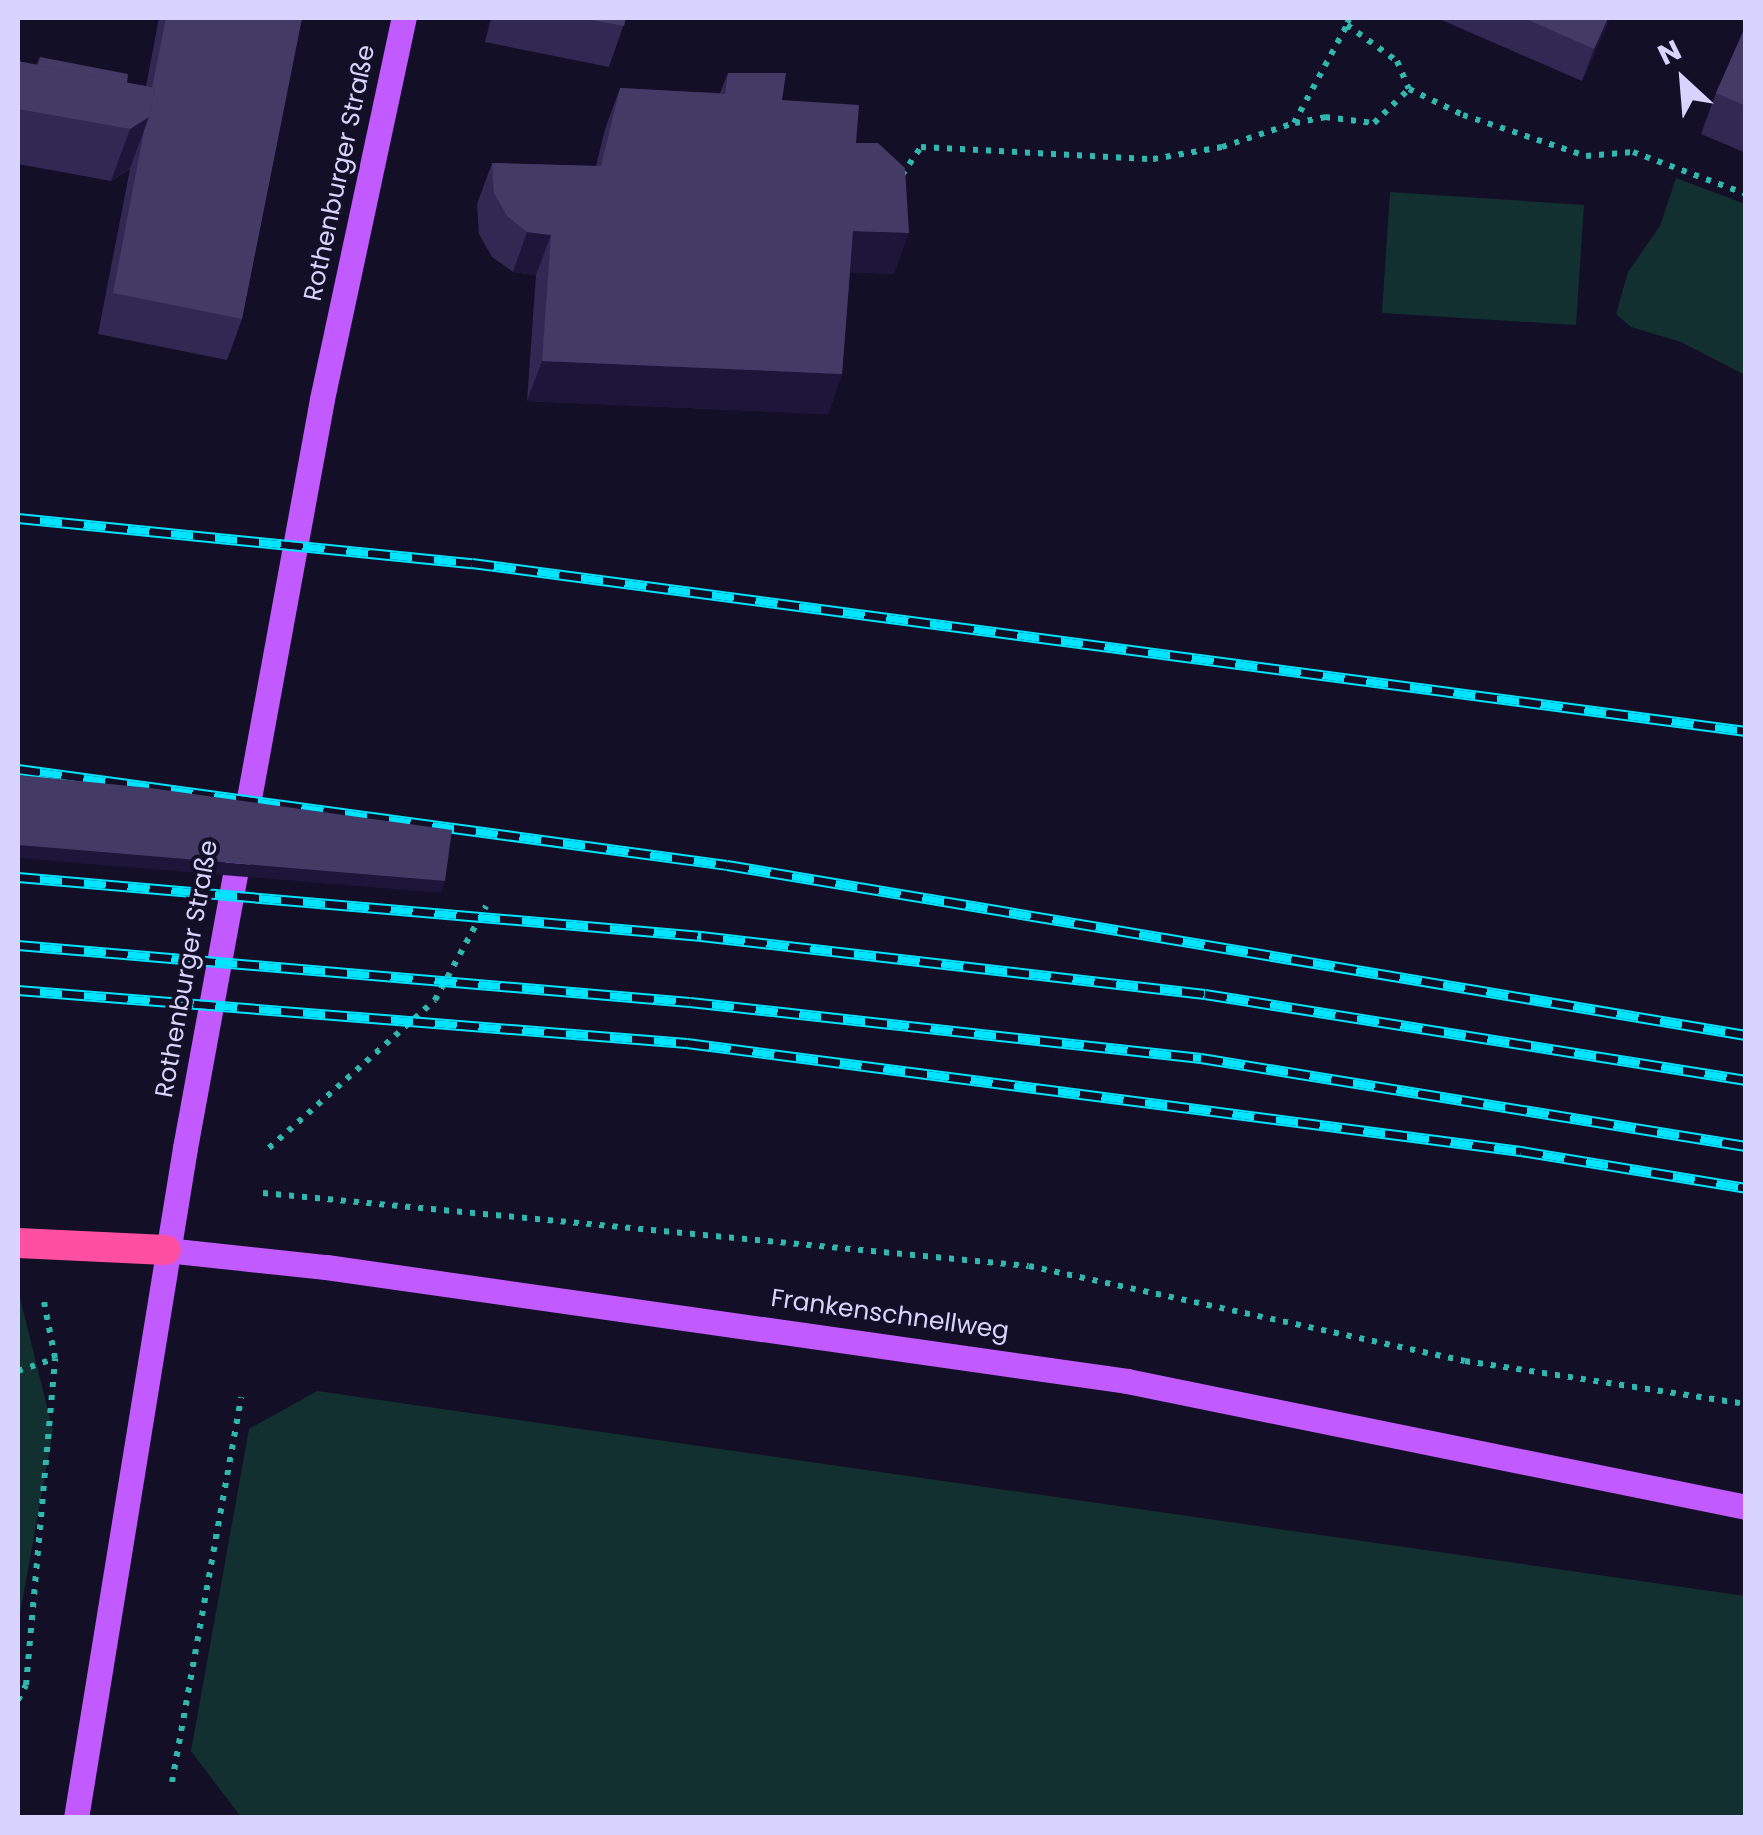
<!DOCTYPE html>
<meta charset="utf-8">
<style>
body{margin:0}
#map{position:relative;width:1763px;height:1835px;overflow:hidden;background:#130f26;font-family:Poppins,sans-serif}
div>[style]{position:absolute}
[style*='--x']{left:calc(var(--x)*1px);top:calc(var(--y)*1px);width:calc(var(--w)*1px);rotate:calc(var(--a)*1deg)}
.green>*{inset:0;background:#12302f}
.path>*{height:6px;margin-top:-3px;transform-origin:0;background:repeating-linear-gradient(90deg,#2fb8b0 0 5px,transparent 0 13px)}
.major>*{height:25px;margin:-12.5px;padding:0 12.5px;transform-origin:12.5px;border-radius:12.5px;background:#c25bff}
.highway>*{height:30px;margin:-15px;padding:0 15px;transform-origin:15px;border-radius:15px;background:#ff4fa3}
.rail>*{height:11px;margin-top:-5.5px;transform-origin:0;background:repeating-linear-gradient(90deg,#130f26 0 22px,#00e5ff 0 44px);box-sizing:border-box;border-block:2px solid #00e5ff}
.wall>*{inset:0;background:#312854}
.shaded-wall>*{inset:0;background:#1d163a}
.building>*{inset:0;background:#433a66}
span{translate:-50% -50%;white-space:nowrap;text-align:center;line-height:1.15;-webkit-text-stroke:8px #130f26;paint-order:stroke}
.street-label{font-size:25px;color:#d9d4ff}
.frame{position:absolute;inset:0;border:20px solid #d9d4ff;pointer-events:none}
.north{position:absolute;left:1633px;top:30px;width:100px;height:100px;-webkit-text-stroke:8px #130f26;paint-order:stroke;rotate:334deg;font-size:28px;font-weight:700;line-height:40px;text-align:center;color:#d9d4ff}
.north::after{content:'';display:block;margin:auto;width:35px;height:45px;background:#d9d4ff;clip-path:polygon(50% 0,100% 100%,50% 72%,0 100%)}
</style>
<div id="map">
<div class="green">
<div style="clip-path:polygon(1676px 178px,1745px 204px,1745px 375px,1681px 342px,1631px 327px,1616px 314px,1628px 272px,1660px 226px)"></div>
<div style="clip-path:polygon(1390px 192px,1584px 205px,1576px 325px,1382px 313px)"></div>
<div style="clip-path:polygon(18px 1290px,53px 1431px,18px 1625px)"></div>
<div style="clip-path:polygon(317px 1391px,1745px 1596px,1745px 1817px,241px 1817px,191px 1751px,249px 1429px)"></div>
</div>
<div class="path">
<div style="--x:1349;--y:18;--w:7;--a:106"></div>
<div style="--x:1347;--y:25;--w:62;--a:35.8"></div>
<div style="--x:1397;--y:61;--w:30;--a:67"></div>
<div style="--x:1409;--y:89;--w:60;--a:25.7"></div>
<div style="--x:1463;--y:115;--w:130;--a:18.4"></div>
<div style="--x:1586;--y:156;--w:47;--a:-4.9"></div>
<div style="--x:1633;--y:152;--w:121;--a:20.4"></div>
<div style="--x:1295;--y:123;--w:31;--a:-11"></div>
<div style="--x:1325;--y:117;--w:49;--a:7"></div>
<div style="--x:1374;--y:123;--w:49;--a:-44.2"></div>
<div style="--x:902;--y:175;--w:34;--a:-56"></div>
<div style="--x:921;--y:147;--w:232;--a:3"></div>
<div style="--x:1153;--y:159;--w:70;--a:-9.9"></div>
<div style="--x:1222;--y:147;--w:76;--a:-18.4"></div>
<div style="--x:1294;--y:123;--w:111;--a:-61.6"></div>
<div style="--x:269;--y:1148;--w:222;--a:-41.7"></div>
<div style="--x:435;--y:1000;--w:107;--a:-61.5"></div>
<div style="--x:263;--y:1193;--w:769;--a:5.44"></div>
<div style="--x:1029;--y:1266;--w:446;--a:12.3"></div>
<div style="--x:1465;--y:1361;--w:284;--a:8.7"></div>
<div style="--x:18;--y:1371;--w:39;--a:-19"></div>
<div style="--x:18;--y:1700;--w:17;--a:-62"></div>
<div style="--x:26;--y:1685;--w:328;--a:-84.9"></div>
<div style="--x:55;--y:1358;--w:62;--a:-101.1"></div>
<div style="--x:172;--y:1782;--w:391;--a:-79.8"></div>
</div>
<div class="major">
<div style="--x:166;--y:1250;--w:161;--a:6.1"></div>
<div style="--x:326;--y:1267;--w:809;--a:8.1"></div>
<div style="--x:1127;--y:1381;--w:632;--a:11.51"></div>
<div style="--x:76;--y:1818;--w:679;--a:-80.76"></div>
<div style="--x:185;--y:1148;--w:761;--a:-79.63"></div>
<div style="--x:322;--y:399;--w:390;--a:-77.9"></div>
</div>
<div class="highway">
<div style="--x:18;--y:1243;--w:148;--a:2.7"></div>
</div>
<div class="rail">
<div style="--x:18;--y:518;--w:456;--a:5.7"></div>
<div style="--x:472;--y:563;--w:1285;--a:7.51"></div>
<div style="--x:18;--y:769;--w:715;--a:7.71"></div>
<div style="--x:727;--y:865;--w:1033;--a:9.47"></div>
<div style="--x:18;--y:877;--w:686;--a:4.94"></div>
<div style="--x:701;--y:936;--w:507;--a:6.56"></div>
<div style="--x:1205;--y:994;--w:548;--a:9.03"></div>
<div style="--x:18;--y:945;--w:674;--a:4.85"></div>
<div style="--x:690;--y:1002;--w:514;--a:6.25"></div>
<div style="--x:1201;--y:1058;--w:552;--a:9.17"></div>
<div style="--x:18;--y:990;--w:671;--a:4.53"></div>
<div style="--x:687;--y:1043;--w:841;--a:7.38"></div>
<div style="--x:1521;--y:1151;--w:228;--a:9.3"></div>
</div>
<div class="wall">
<div style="clip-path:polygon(159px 18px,302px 18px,242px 319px,227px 360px,98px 334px,130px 169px,111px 181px,18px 164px,18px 64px,36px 65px,40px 57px,127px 83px,146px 86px)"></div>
<div style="clip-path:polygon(491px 18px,626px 18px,609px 67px,485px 42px)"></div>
<div style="clip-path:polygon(1437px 18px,1610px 18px,1582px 81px)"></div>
<div style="clip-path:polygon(1746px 25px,1746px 153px,1701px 134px,1716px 93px)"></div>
<div style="clip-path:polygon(728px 73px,782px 100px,856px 143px,894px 274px,850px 272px,842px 374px,828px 414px,527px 401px,536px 275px,513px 272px,492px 257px,479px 234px,477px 204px,492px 163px,596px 166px,605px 129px,620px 88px,720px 93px)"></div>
</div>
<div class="shaded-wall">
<div style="clip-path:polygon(1608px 18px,1610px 18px,1582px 81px,1594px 49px)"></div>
<div style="clip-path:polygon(149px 117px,130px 168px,111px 181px,130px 129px)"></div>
<div style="clip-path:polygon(853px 231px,909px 233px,894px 274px,838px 272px)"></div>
<div style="clip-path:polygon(527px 232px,551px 235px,536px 275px,513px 272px)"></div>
<div style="clip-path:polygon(542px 361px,842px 374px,828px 414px,527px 401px)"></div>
<div style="clip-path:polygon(18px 845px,445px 881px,441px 893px,18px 858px)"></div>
</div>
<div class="building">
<div style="clip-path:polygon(166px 18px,302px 18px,242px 319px,113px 293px,144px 131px,149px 117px,155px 88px,152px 88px)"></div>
<div style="clip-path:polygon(580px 18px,626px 18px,624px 26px)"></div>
<div style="clip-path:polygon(1524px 18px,1608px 18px,1594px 49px)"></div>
<div style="clip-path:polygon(1746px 25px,1746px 106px,1716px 93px)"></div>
<div style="clip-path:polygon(40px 57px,128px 74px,127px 83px,38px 65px)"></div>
<div style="clip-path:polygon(18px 61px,155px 88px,149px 117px,130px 129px,18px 109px)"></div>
<div style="clip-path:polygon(728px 73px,786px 73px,782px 100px,859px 105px,856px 143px,878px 143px,905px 168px,909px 233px,853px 231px,842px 374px,542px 361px,551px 235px,527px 232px,507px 216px,494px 193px,492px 163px,601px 166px,620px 88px,725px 94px)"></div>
<div style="clip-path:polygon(18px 775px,150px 788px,452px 830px,445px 881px,18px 845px)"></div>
</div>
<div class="street-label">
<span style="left:340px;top:173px;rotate:-78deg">Rothenburger Straße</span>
<span style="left:187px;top:969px;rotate:-80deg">Rothenburger Straße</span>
<span style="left:890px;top:1315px;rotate:8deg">Frankenschnellweg</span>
</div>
<div class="frame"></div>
<div class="north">N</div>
</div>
